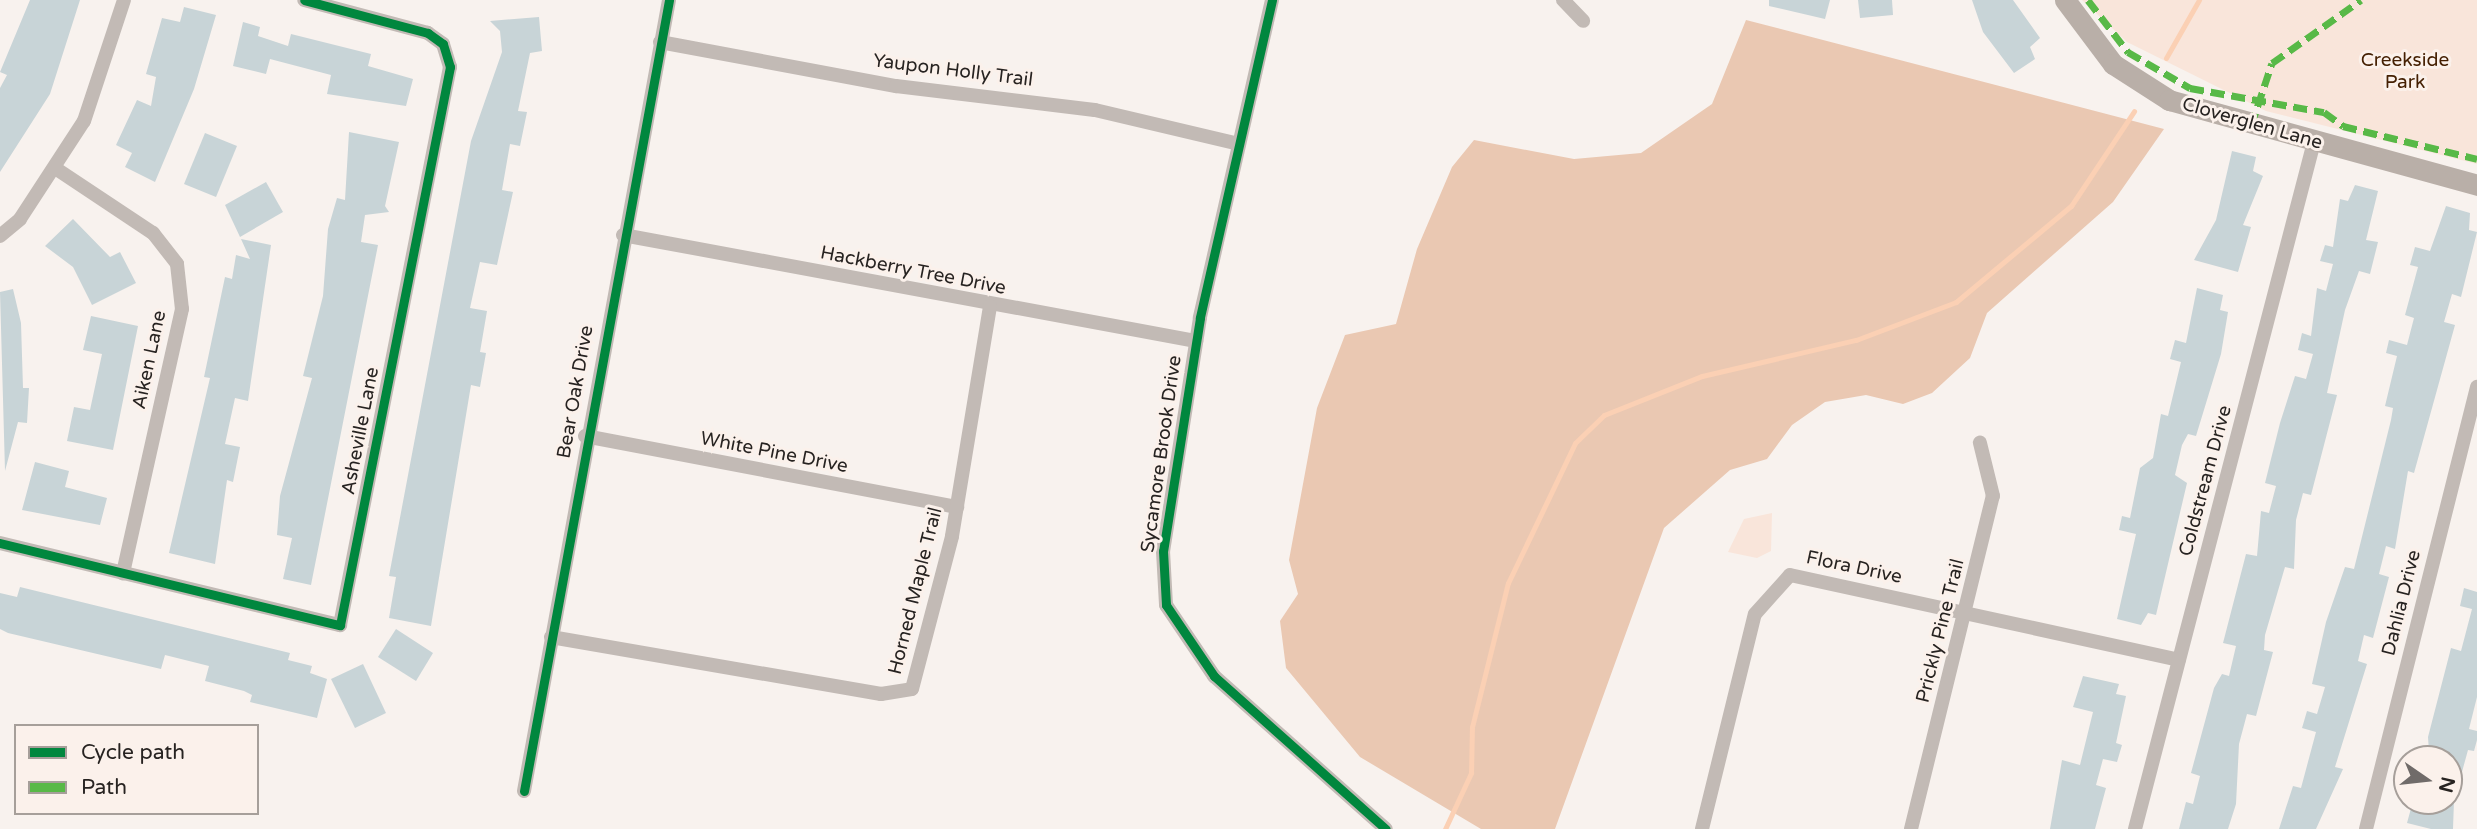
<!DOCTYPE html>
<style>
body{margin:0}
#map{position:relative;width:2477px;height:829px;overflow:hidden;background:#f8f2ee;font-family:"Varela Round",sans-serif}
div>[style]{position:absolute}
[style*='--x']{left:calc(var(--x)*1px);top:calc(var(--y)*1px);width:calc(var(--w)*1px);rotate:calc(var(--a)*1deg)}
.green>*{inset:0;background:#f9e5da}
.forest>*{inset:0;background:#eac8b2}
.stream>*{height:5px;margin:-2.5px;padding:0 2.5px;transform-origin:2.5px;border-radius:2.5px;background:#fbd0b4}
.building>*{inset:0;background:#c8d4d7}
.street>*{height:14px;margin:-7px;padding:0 7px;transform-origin:7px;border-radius:7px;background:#c2bab5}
.secondary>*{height:21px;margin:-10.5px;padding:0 10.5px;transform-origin:10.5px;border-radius:10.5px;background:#b9afa8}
.quiet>*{height:7px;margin-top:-3.5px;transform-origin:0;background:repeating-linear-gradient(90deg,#58b947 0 14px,transparent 0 21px)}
.cycleway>*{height:9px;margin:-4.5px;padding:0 4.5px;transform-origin:4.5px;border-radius:4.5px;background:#00873e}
span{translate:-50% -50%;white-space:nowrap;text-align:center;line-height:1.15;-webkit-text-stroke:6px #fbf1eb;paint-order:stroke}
.park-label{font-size:19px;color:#452003}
.street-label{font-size:19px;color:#272321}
.legend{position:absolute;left:14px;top:724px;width:245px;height:91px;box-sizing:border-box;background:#fbf1eb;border:2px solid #a69f9a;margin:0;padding:9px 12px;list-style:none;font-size:21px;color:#272321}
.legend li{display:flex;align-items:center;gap:14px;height:35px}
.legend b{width:35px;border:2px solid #a69f9a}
.north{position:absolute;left:2393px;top:745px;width:70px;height:70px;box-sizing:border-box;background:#fbf1eb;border:2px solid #a69f9a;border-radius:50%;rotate:104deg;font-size:19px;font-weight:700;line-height:28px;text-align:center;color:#272321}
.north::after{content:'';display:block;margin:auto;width:24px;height:32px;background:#706b69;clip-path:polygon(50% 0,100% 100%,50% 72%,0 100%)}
</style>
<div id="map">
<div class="green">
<div style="clip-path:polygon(2082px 0,2477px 0,2477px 164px,2266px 111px,2127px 42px)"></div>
<div style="clip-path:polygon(1772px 513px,1771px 551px,1757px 558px,1728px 552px,1744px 519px)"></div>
</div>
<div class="forest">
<div style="clip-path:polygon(1746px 20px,2164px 129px,2113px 202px,1987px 313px,1970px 358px,1932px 393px,1903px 404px,1866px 395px,1825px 402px,1792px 425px,1767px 459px,1730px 470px,1664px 528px,1555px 829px,1481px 829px,1360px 757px,1286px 668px,1280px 621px,1298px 594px,1289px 560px,1317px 408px,1345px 335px,1396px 324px,1417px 249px,1452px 167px,1474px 140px,1574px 159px,1641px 153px,1712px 104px)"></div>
</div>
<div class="stream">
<div style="--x:2166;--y:58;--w:67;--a:-60.4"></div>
<div style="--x:1445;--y:829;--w:62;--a:-65.1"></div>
<div style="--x:1471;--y:773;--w:46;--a:-88.8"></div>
<div style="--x:1472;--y:727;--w:148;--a:-76"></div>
<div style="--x:1508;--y:583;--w:155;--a:-64.4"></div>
<div style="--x:1575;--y:443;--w:40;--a:-44"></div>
<div style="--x:1604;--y:415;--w:105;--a:-21.7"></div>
<div style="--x:1702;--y:376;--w:158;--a:-13.2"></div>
<div style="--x:1856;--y:340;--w:107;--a:-20.8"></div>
<div style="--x:1956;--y:302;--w:150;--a:-39.9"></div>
<div style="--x:2071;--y:206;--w:114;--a:-56.4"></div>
</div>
<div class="building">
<div style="clip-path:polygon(30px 0,80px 0,50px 94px,0 172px,0 88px,7px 75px,0 72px)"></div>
<div style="clip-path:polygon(1769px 0,1830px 0,1825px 19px,1769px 6px)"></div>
<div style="clip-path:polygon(1858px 0,1892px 0,1893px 15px,1860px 18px)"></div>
<div style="clip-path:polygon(1972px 0,2013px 0,2040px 38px,2030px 47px,2035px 59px,2014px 73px,1983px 32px)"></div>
<div style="clip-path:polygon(184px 7px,216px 15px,194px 89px,155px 182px,125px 167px,132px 153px,116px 145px,137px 100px,151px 106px,156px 77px,146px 74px,162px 18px,180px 22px)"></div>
<div style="clip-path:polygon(539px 17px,542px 51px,530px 53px,518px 111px,527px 112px,520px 146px,510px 144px,502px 190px,513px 192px,497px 265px,480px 262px,470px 308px,487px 311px,480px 352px,486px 353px,480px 387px,471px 385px,431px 626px,389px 618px,396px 577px,389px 576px,471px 141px,502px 52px,500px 31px,490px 21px)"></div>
<div style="clip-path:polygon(243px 22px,260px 27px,258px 36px,288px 46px,291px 34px,371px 54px,368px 66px,413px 79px,406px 106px,327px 94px,331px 75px,270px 59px,266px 74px,233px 66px)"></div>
<div style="clip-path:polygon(349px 132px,399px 142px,385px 206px,389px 212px,365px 215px,361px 242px,378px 245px,311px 585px,283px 579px,292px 538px,277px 535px,280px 496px,312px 378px,303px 376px,323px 296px,328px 229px,337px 198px,345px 200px)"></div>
<div style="clip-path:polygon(205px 133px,237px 146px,216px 197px,184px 184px)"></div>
<div style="clip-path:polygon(2232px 151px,2256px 157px,2253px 171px,2263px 176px,2243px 225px,2251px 227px,2238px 272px,2194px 260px,2216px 220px)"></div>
<div style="clip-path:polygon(266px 182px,283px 212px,240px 237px,225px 205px)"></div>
<div style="clip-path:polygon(2355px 185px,2378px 191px,2366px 240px,2378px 242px,2370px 274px,2359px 271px,2345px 310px,2327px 393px,2337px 395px,2311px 495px,2303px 493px,2296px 520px,2294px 569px,2285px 567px,2265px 635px,2264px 650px,2273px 652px,2256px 716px,2247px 714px,2239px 744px,2236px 804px,2228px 829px,2179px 829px,2186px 802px,2193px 804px,2200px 776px,2191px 773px,2214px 688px,2222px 674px,2229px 676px,2236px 646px,2223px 643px,2246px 554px,2257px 556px,2261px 511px,2269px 513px,2276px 486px,2265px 483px,2280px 423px,2295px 376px,2306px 379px,2313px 354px,2298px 350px,2302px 333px,2311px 336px,2317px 288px,2326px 291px,2333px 264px,2320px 261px,2325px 245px,2333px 247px,2340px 199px,2348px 201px)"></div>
<div style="clip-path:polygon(2446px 206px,2470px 213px,2469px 230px,2477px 232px,2461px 297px,2452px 294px,2444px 322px,2455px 325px,2414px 473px,2408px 471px,2395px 549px,2386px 546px,2379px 574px,2389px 577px,2373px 638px,2364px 635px,2358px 661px,2367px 664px,2335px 767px,2343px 769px,2316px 829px,2279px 829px,2293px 786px,2301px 788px,2316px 732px,2302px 728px,2307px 711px,2317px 714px,2325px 687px,2312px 684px,2326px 622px,2345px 567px,2354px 569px,2391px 420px,2393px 408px,2385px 406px,2397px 356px,2386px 353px,2389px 340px,2407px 345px,2414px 318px,2405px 315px,2418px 267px,2410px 265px,2415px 247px,2430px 251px)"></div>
<div style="clip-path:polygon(73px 219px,110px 257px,120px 252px,136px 283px,92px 305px,73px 267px,45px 246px)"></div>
<div style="clip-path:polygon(241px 239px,271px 245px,248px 401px,235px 398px,225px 444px,240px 447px,233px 482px,227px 480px,215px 564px,169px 553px,210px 378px,204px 377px,225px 277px,232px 279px,236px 255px,250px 259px)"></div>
<div style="clip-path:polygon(2197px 288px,2223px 295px,2220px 310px,2228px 312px,2221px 354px,2196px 436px,2188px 434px,2182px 445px,2175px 475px,2187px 483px,2156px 615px,2148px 613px,2141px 625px,2117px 619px,2136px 534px,2119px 530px,2122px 516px,2130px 518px,2140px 468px,2153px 458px,2161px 414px,2168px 416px,2181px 362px,2170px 359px,2175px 340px,2186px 343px)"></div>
<div style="clip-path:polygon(13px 289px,21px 323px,23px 388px,29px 388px,27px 423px,18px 422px,5px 471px,0 292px)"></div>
<div style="clip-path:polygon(91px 316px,138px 326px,113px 450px,67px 441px,74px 407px,90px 410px,102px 354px,83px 350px)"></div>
<div style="clip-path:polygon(35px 462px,69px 471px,65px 487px,107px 498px,100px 525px,22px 510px)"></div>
<div style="clip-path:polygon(20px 587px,290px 653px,288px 660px,312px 666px,310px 673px,327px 679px,317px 718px,250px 702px,252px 695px,244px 691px,205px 681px,209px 666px,165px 655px,161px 669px,8px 633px,0 629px,0 593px,17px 597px)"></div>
<div style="clip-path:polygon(2464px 588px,2477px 592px,2477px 697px,2469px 729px,2477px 731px,2477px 740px,2474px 751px,2468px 750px,2454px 801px,2453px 829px,2431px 829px,2407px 823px,2413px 801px,2449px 801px,2449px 758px,2429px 752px,2428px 737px,2451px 648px,2461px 651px,2472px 609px,2460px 606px)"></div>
<div style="clip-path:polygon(396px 629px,433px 653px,416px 681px,378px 657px)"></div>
<div style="clip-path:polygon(363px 664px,386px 713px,355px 728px,331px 679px)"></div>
<div style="clip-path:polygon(2083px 676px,2119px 684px,2116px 694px,2126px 696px,2116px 743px,2122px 745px,2117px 762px,2103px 759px,2096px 785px,2106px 788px,2095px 829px,2050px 829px,2062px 760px,2080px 765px,2093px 712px,2073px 707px)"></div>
</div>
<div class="street">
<div style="--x:1272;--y:0;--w:326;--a:102.8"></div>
<div style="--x:1200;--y:318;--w:236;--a:99"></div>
<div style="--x:1163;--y:551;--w:54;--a:86.8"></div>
<div style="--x:1166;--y:605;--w:86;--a:55.9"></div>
<div style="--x:1214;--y:676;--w:230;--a:41.7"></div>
<div style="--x:1563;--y:0;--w:29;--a:46"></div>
<div style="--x:660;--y:42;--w:240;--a:10.6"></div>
<div style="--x:896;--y:86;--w:200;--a:6.9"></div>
<div style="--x:1095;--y:110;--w:148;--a:13.3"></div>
<div style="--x:55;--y:168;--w:118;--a:33.6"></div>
<div style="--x:153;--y:233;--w:39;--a:52"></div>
<div style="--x:177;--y:264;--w:45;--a:83.7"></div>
<div style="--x:182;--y:309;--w:271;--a:102.6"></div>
<div style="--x:623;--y:235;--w:583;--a:10.48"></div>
<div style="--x:0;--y:236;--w:26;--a:-40"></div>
<div style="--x:20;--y:219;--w:117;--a:-56.9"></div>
<div style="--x:84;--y:121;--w:127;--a:-71.7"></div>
<div style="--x:585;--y:436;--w:379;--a:10.8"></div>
<div style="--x:0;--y:543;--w:350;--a:13.6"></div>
<div style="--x:340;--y:625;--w:569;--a:-78.85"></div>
<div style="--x:450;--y:67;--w:24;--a:-107"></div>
<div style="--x:443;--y:44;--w:19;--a:-144"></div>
<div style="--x:428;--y:33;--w:128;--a:-165.1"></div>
<div style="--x:551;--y:637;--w:335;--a:9.8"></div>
<div style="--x:881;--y:694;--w:31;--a:-9"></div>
<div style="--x:912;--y:689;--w:158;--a:-75.3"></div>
<div style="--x:952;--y:536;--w:233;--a:-80.6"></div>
<div style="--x:524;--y:791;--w:804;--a:-79.61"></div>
<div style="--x:1702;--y:829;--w:221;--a:-76.2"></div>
<div style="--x:1755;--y:614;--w:52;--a:-48.1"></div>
<div style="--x:1790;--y:575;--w:398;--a:12.3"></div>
<div style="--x:1911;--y:829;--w:343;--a:-76.2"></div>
<div style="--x:1993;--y:496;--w:55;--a:-103.8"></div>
<div style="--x:2135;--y:829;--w:710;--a:-75.4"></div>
<div style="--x:2366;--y:829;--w:456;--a:-75.9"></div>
</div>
<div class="secondary">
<div style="--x:2065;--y:0;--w:80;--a:53.1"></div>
<div style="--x:2113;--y:64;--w:67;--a:32.7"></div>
<div style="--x:2169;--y:100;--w:320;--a:15.4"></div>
</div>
<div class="quiet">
<div style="--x:2088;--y:0;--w:66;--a:52.4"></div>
<div style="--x:2128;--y:52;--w:72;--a:30.1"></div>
<div style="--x:2190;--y:88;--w:136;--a:10.2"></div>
<div style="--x:2324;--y:112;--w:24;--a:36"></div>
<div style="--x:2343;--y:126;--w:138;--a:13.8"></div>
<div style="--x:2251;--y:126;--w:66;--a:-71.6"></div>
<div style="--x:2272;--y:63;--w:109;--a:-35.3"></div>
</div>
<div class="cycleway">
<div style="--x:1272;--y:0;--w:326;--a:102.8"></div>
<div style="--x:1200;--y:318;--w:236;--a:99"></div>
<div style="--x:1163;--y:551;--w:54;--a:86.8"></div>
<div style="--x:1166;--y:605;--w:86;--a:55.9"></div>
<div style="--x:1214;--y:676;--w:230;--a:41.7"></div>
<div style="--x:0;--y:543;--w:350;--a:13.6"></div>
<div style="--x:340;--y:625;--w:569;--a:-78.85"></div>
<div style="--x:450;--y:67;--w:24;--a:-107"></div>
<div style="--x:443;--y:44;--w:19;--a:-144"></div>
<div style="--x:428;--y:33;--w:128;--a:-165.1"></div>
<div style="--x:524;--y:791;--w:804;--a:-79.61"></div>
</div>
<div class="park-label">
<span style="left:2405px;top:72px">Creekside<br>Park</span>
</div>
<div class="street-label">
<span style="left:953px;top:71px;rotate:7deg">Yaupon Holly Trail</span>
<span style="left:2252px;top:124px;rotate:16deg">Cloverglen Lane</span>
<span style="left:913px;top:271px;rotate:11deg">Hackberry Tree Drive</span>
<span style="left:150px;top:360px;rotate:-78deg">Aiken Lane</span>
<span style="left:576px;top:392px;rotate:-80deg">Bear Oak Drive</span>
<span style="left:361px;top:431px;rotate:-79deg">Asheville Lane</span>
<span style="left:774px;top:453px;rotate:11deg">White Pine Drive</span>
<span style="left:1162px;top:454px;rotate:-82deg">Sycamore Brook Drive</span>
<span style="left:2206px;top:481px;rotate:-75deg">Coldstream Drive</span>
<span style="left:1854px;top:568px;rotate:12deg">Flora Drive</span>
<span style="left:916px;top:591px;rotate:-76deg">Horned Maple Trail</span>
<span style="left:2402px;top:603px;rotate:-76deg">Dahlia Drive</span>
<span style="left:1941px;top:631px;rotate:-76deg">Prickly Pine Trail</span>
</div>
<ul class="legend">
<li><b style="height:9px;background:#00873e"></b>Cycle path</li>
<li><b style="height:9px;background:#58b947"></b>Path</li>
</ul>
<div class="north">N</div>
</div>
